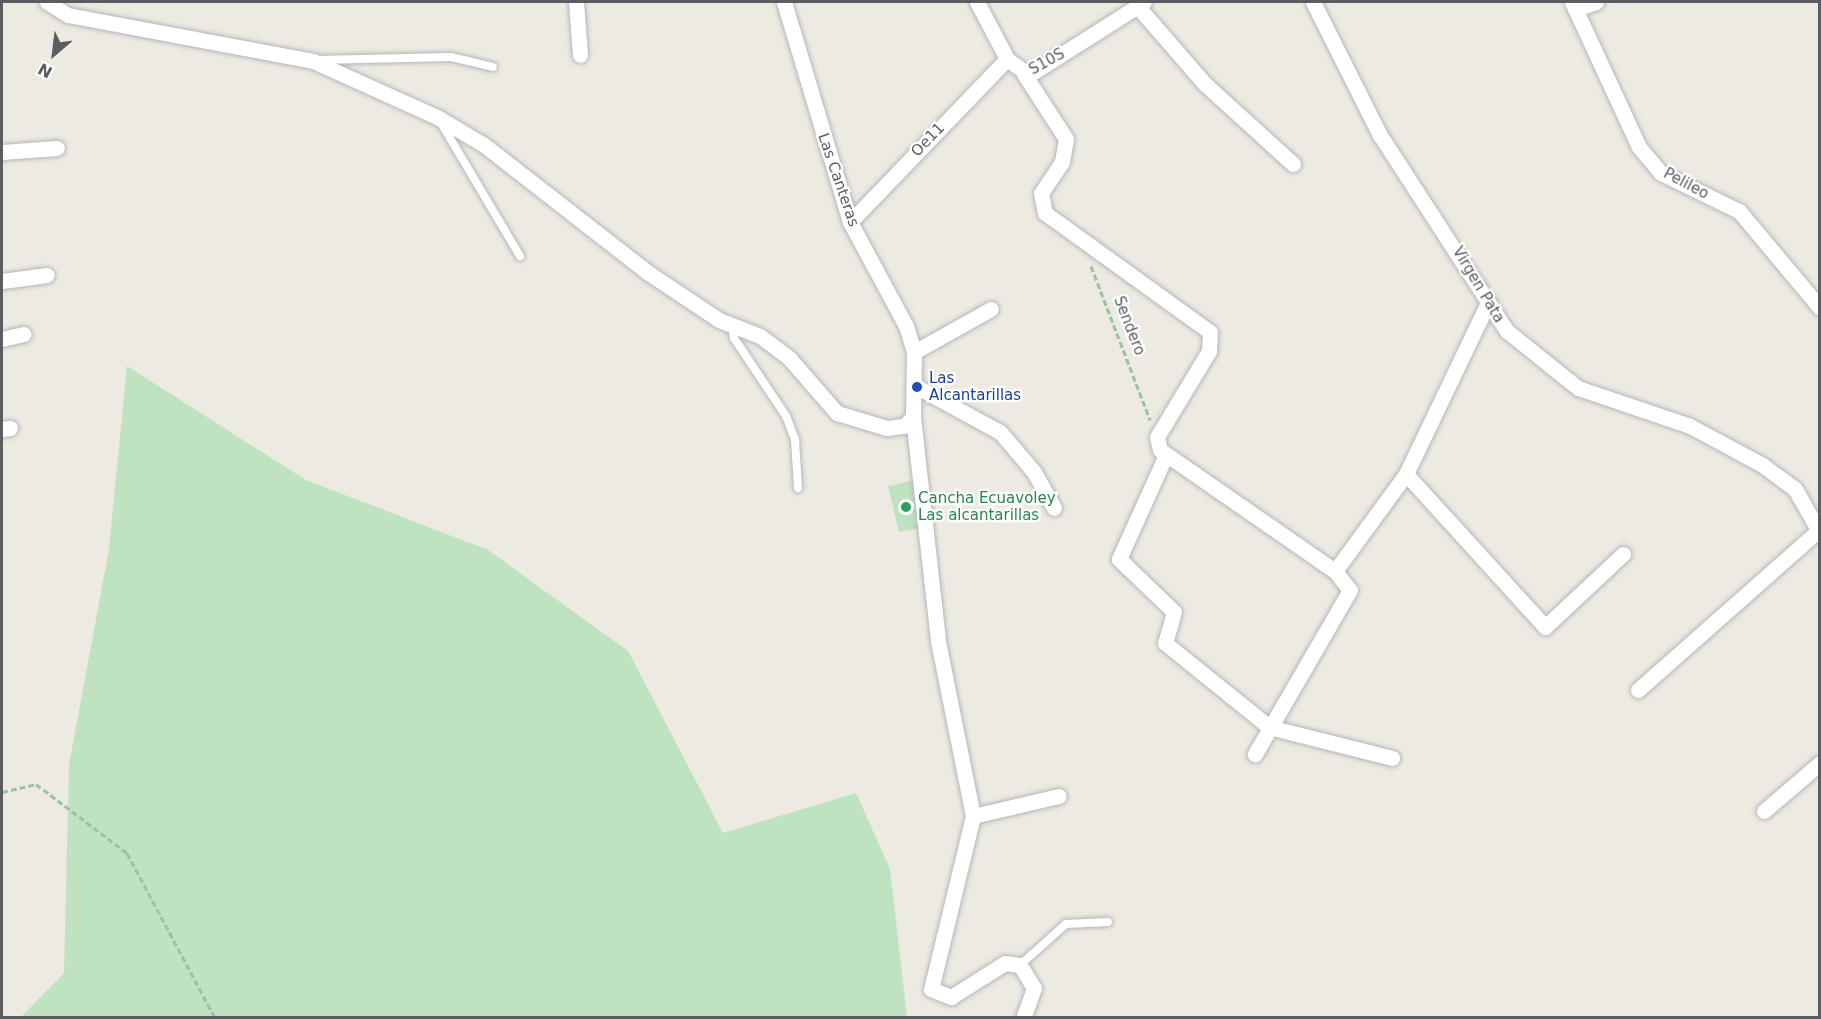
<!DOCTYPE html>
<style>
body{margin:0}
#map{position:relative;width:1821px;height:1019px;overflow:hidden;background:#eceae1;font-family:"DejaVu Sans",sans-serif}
div>[style]{position:absolute}
[style*='--x']{left:calc(var(--x)*1px);top:calc(var(--y)*1px);width:calc(var(--w)*1px);rotate:calc(var(--a)*1deg)}
.green>*{inset:0;background:#bfe2c0}
.path>*{height:3px;margin-top:-1.5px;transform-origin:0;background:repeating-linear-gradient(90deg,#98c3a7 0 6px,transparent 0 9px)}
.roads{filter:drop-shadow(0 0 2px #b4b7bb) drop-shadow(0 0 2px #b4b7bb)}
.lane>*{height:8px;margin:-4px;padding:0 4px;transform-origin:4px;border-radius:4px;background:#fff}
.street>*{height:15px;margin:-7.5px;padding:0 7.5px;transform-origin:7.5px;border-radius:7.5px;background:#fff}
.dots>*{width:16px;height:16px;translate:-50% -50%;box-sizing:border-box;border:3px solid #fff;border-radius:50%}
span{translate:-50% -50%;white-space:nowrap;text-align:center;line-height:1.15;-webkit-text-stroke:4.5px #fff;paint-order:stroke}
.street-label{font-size:15px;color:#5a5d61}
.transit-label{font-size:15px;color:#164399}
.left{translate:0 -50%;text-align:left}
.leisure-label{font-size:15px;color:#27864d}
.frame{position:absolute;inset:0;border:3px solid #5a5d61;pointer-events:none}
.north{position:absolute;left:24px;top:24px;width:60px;height:60px;-webkit-text-stroke:4px #fff;paint-order:stroke;rotate:208deg;font-size:16px;font-weight:700;line-height:24px;text-align:center;color:#5a5d61}
.north::after{content:'';display:block;margin:auto;width:21px;height:27px;background:#5a5d61;clip-path:polygon(50% 0,100% 100%,50% 72%,0 100%)}
</style>
<div id="map">
<div class="green">
<div style="clip-path:polygon(127px 366px,306px 480px,488px 550px,628px 651px,723px 833px,856px 793px,890px 869px,907px 1017px,21px 1017px,64px 973px,69px 765px,109px 549px)"></div>
<div style="clip-path:polygon(914px 480px,922px 528px,899px 532px,888px 486px)"></div>
</div>
<div class="path">
<div style="--x:1091;--y:266;--w:165;--a:69"></div>
<div style="--x:2;--y:792;--w:35;--a:-13"></div>
<div style="--x:36;--y:784;--w:114;--a:37.2"></div>
<div style="--x:127;--y:853;--w:187;--a:61.9"></div>
</div>
<div class="roads">
<div class="lane">
<div style="--x:316;--y:60;--w:135;--a:-1.3"></div>
<div style="--x:451;--y:57;--w:43;--a:13.4"></div>
<div style="--x:441;--y:123;--w:155;--a:59.3"></div>
<div style="--x:732;--y:325;--w:13;--a:81"></div>
<div style="--x:734;--y:338;--w:94;--a:56.3"></div>
<div style="--x:786;--y:416;--w:26;--a:69"></div>
<div style="--x:795;--y:440;--w:48;--a:86.4"></div>
<div style="--x:1020;--y:965;--w:62;--a:-41.7"></div>
<div style="--x:1066;--y:924;--w:42;--a:-2.7"></div>
</div>
<div class="street">
<div style="--x:47;--y:2;--w:25;--a:32"></div>
<div style="--x:68;--y:15;--w:249;--a:10.6"></div>
<div style="--x:313;--y:61;--w:136;--a:24.3"></div>
<div style="--x:437;--y:117;--w:55;--a:30.8"></div>
<div style="--x:484;--y:145;--w:207;--a:37.9"></div>
<div style="--x:647;--y:272;--w:87;--a:33.7"></div>
<div style="--x:719;--y:320;--w:44;--a:21.3"></div>
<div style="--x:760;--y:336;--w:38;--a:37"></div>
<div style="--x:790;--y:359;--w:72;--a:49"></div>
<div style="--x:837;--y:413;--w:52;--a:16.7"></div>
<div style="--x:887;--y:428;--w:17;--a:-7"></div>
<div style="--x:904;--y:426;--w:13;--a:-45"></div>
<div style="--x:913;--y:417;--w:65;--a:-89.1"></div>
<div style="--x:914;--y:352;--w:27;--a:-107"></div>
<div style="--x:906;--y:326;--w:118;--a:-118.3"></div>
<div style="--x:850;--y:222;--w:230;--a:-106.7"></div>
<div style="--x:576;--y:2;--w:53;--a:85.7"></div>
<div style="--x:977;--y:2;--w:64;--a:62.2"></div>
<div style="--x:1007;--y:59;--w:27;--a:36"></div>
<div style="--x:1029;--y:75;--w:136;--a:-32.4"></div>
<div style="--x:1313;--y:2;--w:149;--a:63.3"></div>
<div style="--x:1380;--y:135;--w:234;--a:57.1"></div>
<div style="--x:1507;--y:331;--w:91;--a:38.8"></div>
<div style="--x:1578;--y:388;--w:118;--a:18.7"></div>
<div style="--x:1690;--y:426;--w:81;--a:28.2"></div>
<div style="--x:1761;--y:464;--w:42;--a:36.3"></div>
<div style="--x:1795;--y:489;--w:51;--a:60.4"></div>
<div style="--x:1572;--y:2;--w:160;--a:65.2"></div>
<div style="--x:1639;--y:147;--w:34;--a:50"></div>
<div style="--x:1661;--y:173;--w:87;--a:26"></div>
<div style="--x:1739;--y:211;--w:126;--a:50.1"></div>
<div style="--x:1138;--y:7;--w:102;--a:49"></div>
<div style="--x:1205;--y:84;--w:119;--a:42.3"></div>
<div style="--x:1575;--y:9;--w:22;--a:-18"></div>
<div style="--x:1024;--y:74;--w:77;--a:57.1"></div>
<div style="--x:1066;--y:139;--w:23;--a:100"></div>
<div style="--x:1062;--y:162;--w:37;--a:124"></div>
<div style="--x:1041;--y:193;--w:20;--a:79"></div>
<div style="--x:1045;--y:213;--w:203;--a:35.8"></div>
<div style="--x:1210;--y:332;--w:19;--a:93"></div>
<div style="--x:1209;--y:351;--w:100;--a:121.2"></div>
<div style="--x:1157;--y:437;--w:13;--a:77"></div>
<div style="--x:1160;--y:450;--w:213;--a:34.7"></div>
<div style="--x:1335;--y:571;--w:24;--a:52"></div>
<div style="--x:1350;--y:590;--w:190;--a:120.1"></div>
<div style="--x:2;--y:152;--w:55;--a:-4.2"></div>
<div style="--x:850;--y:222;--w:226;--a:-46.1"></div>
<div style="--x:2;--y:281;--w:45;--a:-7.6"></div>
<div style="--x:2;--y:339;--w:22;--a:-13"></div>
<div style="--x:914;--y:352;--w:88;--a:-29.2"></div>
<div style="--x:917;--y:387;--w:94;--a:28.5"></div>
<div style="--x:1000;--y:432;--w:52;--a:49.6"></div>
<div style="--x:1034;--y:472;--w:41;--a:60.9"></div>
<div style="--x:913;--y:417;--w:225;--a:83.6"></div>
<div style="--x:938;--y:641;--w:178;--a:78.7"></div>
<div style="--x:973;--y:816;--w:178;--a:103.6"></div>
<div style="--x:931;--y:989;--w:22;--a:22"></div>
<div style="--x:951;--y:997;--w:64;--a:-32.2"></div>
<div style="--x:1005;--y:963;--w:15;--a:8"></div>
<div style="--x:1020;--y:965;--w:27;--a:59"></div>
<div style="--x:1034;--y:988;--w:32;--a:110"></div>
<div style="--x:2;--y:429;--w:8;--a:-7"></div>
<div style="--x:1165;--y:457;--w:112;--a:114.3"></div>
<div style="--x:1119;--y:559;--w:76;--a:43.9"></div>
<div style="--x:1174;--y:612;--w:32;--a:106"></div>
<div style="--x:1165;--y:643;--w:134;--a:38.9"></div>
<div style="--x:1269;--y:727;--w:127;--a:14.1"></div>
<div style="--x:1406;--y:474;--w:207;--a:47.7"></div>
<div style="--x:1545;--y:627;--w:107;--a:-43.1"></div>
<div style="--x:1335;--y:571;--w:120;--a:-53.8"></div>
<div style="--x:1406;--y:474;--w:187;--a:-64.4"></div>
<div style="--x:1638;--y:690;--w:240;--a:-41.5"></div>
<div style="--x:1764;--y:811;--w:74;--a:-40.6"></div>
<div style="--x:973;--y:816;--w:88;--a:-13.1"></div>
</div>
</div>
<div class="dots">
<div style="left:917px;top:387px;background:#1a4fb4"></div>
<div style="left:906px;top:507px;background:#2e9e5b"></div>
</div>
<div class="street-label">
<span style="left:1047px;top:62px;rotate:-29deg">S10S</span>
<span style="left:928px;top:140px;rotate:-46deg">Oe11</span>
<span style="left:838px;top:180px;rotate:71deg">Las Canteras</span>
<span style="left:1686px;top:184px;rotate:28deg">Pelileo</span>
<span style="left:1478px;top:285px;rotate:59deg">Virgen Pata</span>
<span style="left:1129px;top:326px;rotate:69deg">Sendero</span>
</div>
<div class="transit-label">
<span class="left" style="left:929px;top:387px">Las<br>Alcantarillas</span>
</div>
<div class="leisure-label">
<span class="left" style="left:918px;top:507px">Cancha Ecuavoley<br>Las alcantarillas</span>
</div>
<div class="frame"></div>
<div class="north">N</div>
</div>
